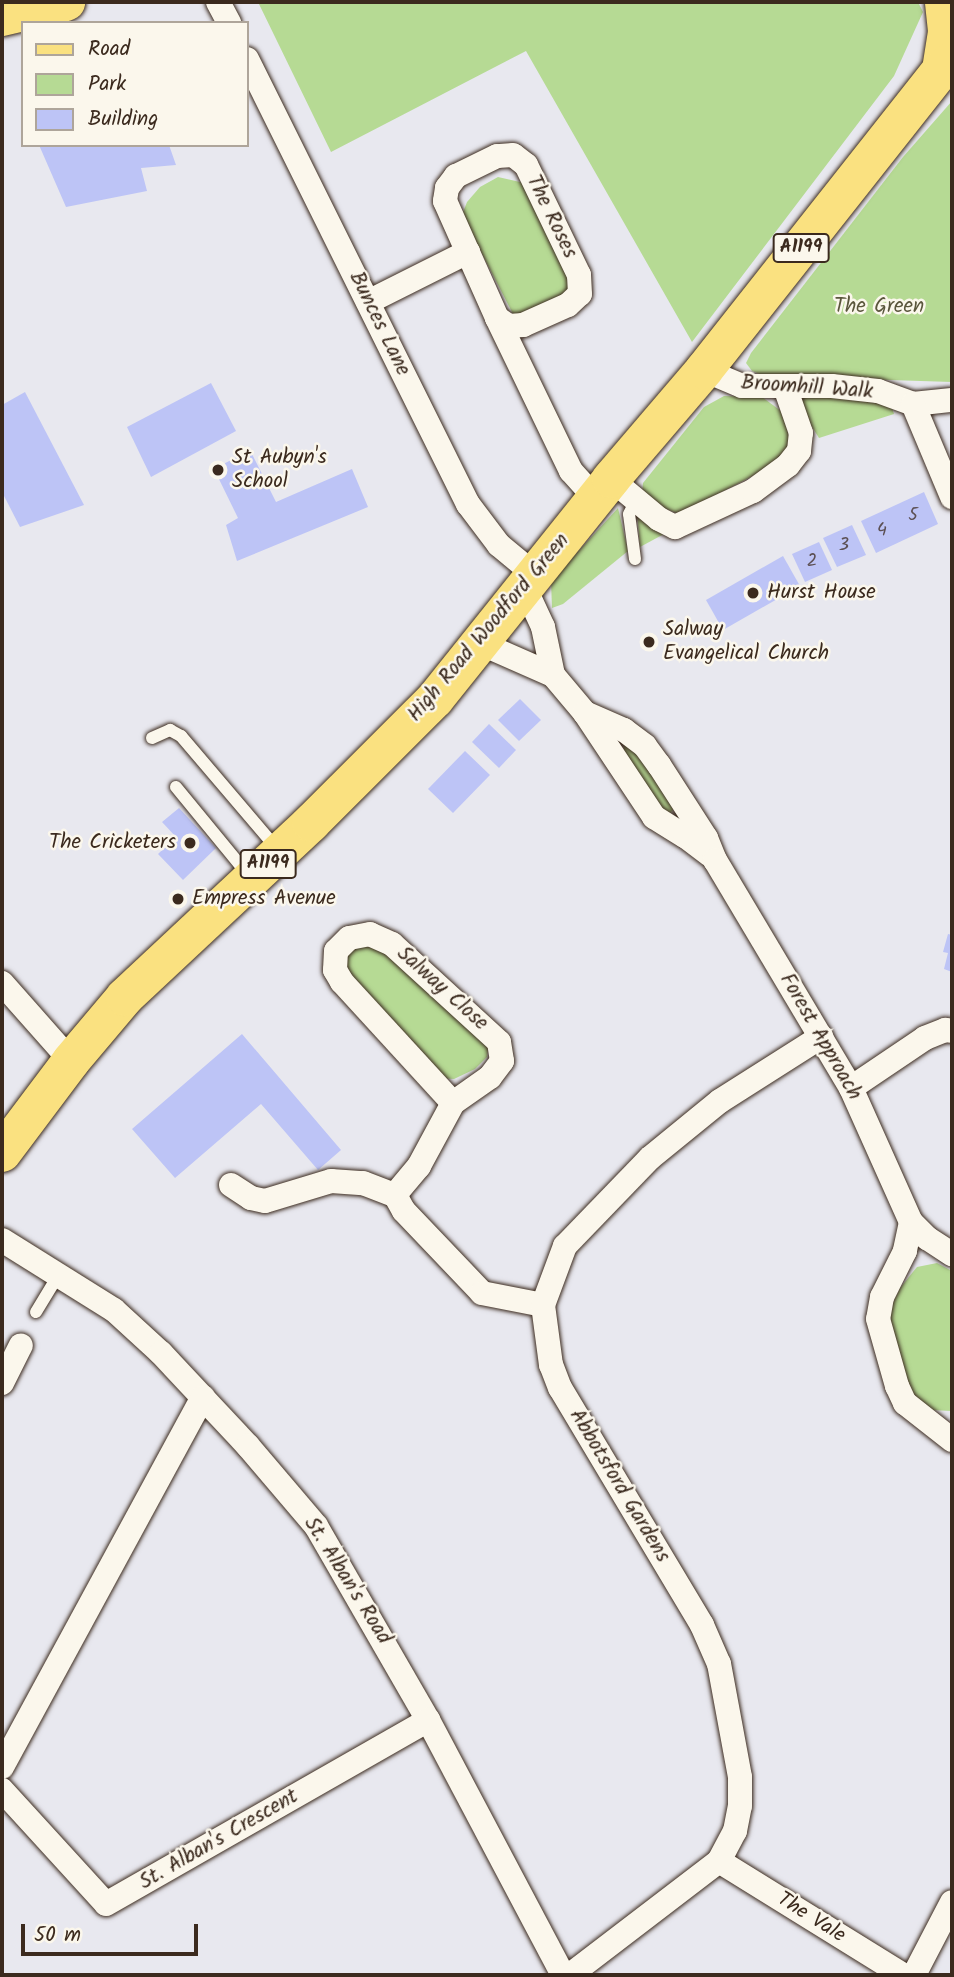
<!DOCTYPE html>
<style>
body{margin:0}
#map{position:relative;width:954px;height:1977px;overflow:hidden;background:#e8e8ef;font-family:Kalam,sans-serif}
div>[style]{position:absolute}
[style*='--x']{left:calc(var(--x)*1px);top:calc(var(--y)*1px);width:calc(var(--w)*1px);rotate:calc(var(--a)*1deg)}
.green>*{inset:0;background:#b6da94}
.building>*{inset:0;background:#bdc4f6}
.roads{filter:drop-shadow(0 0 2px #3b2a1e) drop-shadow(0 0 2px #3b2a1e)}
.service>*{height:12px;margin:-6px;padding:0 6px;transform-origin:6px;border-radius:6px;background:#fbf7ec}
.minor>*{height:24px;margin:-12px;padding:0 12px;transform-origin:12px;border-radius:12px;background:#fbf7ec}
.primary>*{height:38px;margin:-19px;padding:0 19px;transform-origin:19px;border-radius:19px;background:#fae180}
.dots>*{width:19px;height:19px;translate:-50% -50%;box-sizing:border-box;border:4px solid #fbf7ec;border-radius:50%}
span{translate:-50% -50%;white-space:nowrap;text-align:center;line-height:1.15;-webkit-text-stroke:5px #fbf7ec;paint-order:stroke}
.number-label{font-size:18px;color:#5c5054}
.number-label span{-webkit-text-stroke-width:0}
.shield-label span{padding:2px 5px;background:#fbf7ec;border:2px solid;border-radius:5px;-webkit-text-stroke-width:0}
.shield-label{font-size:19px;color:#3b2a1e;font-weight:700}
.street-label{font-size:21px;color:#3b2a1e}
.park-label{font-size:21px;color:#5a563c}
.poi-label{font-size:21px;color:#3b2a1e}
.left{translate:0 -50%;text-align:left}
.right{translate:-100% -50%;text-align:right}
.frame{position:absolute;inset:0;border:4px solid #3b2a1e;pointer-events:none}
.legend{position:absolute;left:21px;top:21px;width:228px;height:126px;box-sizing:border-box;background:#fbf7ec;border:2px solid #aea59a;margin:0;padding:9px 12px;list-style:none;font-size:21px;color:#3b2a1e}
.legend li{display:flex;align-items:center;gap:14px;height:35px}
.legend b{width:35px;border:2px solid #aea59a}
.scale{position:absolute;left:21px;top:1924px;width:177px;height:32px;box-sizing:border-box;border:4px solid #3b2a1e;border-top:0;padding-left:9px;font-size:21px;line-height:24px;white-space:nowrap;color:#3b2a1e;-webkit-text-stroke:5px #fbf7ec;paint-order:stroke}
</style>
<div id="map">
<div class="green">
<div style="clip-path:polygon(258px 2px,918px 2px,923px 12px,894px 76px,692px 342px,526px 51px,331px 152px)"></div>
<div style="clip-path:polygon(952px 101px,952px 382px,765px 376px,752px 371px,746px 363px,751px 353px,903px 157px)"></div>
<div style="clip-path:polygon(498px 177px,524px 183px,573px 288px,555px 314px,513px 314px,462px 215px,467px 202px,480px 187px)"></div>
<div style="clip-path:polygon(803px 393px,891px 405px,894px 414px,819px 438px,797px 403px)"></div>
<div style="clip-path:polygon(724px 396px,762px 397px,781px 411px,791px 442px,783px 460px,693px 507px,677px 513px,655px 505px,642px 495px,643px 483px,704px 407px)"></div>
<div style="clip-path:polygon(618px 508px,628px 551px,563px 604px,552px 608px,551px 581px)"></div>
<div style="clip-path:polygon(637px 511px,664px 534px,640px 547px)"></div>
<div style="clip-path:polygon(630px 742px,673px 802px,673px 810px,668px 815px,660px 811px,624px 753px,624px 745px)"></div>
<div style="clip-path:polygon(376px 941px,489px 1045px,487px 1057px,475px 1069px,454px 1079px,439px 1078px,345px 968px,348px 944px)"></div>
<div style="clip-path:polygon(937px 1263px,952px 1271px,952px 1411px,931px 1410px,910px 1394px,893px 1340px,889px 1311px,900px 1288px,917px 1267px)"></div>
</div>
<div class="building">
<div style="clip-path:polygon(39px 145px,169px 145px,176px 165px,141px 168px,147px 191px,66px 207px)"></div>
<div style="clip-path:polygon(211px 383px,236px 431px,151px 477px,127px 427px)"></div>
<div style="clip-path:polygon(25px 392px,84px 505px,20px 527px,2px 492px,2px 405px)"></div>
<div style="clip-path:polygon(250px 450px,276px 502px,352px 469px,368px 507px,237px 561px,226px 525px,238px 518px,214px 469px)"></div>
<div style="clip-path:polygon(924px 492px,938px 524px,876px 553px,861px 521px)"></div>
<div style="clip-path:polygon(852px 525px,866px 555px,837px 567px,823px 538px)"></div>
<div style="clip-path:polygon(819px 542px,832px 570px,805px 582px,792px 554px)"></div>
<div style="clip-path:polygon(783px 556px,800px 586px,723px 630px,706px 600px)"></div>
<div style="clip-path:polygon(520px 699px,541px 720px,519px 741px,498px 720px)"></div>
<div style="clip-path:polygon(489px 724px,516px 750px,499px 768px,472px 742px)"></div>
<div style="clip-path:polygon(465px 751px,490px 775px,453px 813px,428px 789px)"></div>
<div style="clip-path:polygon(179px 808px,216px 848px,183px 880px,158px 854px,176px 837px,162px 822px)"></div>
<div style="clip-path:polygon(948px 934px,952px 935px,952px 972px,944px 969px,948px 953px,943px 952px)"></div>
<div style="clip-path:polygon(242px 1034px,341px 1150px,318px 1170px,261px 1104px,175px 1178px,132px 1129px)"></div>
</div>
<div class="roads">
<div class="service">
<div style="--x:635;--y:559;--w:45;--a:-97.6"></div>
<div style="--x:629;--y:514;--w:16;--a:-63"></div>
<div style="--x:152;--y:738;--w:20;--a:-24"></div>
<div style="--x:170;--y:730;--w:13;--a:29"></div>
<div style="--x:181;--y:736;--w:150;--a:49.6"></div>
<div style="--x:176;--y:787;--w:115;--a:50.6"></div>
<div style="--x:36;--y:1312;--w:44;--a:-58.8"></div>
</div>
<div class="minor">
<div style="--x:218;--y:2;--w:24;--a:62"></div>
<div style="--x:247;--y:59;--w:497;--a:63.6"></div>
<div style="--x:468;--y:504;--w:51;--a:52.9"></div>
<div style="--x:499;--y:545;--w:45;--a:39.6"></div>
<div style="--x:368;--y:302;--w:112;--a:-26.6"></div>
<div style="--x:497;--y:318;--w:14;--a:34"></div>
<div style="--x:509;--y:326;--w:14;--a:-4"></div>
<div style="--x:523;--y:325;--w:49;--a:-24"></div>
<div style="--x:568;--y:305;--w:16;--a:-43"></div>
<div style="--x:580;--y:294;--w:19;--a:-93"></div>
<div style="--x:579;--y:275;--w:122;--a:-115.7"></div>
<div style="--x:526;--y:165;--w:16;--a:-142"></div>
<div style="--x:513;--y:155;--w:16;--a:176"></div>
<div style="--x:497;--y:156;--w:46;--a:154"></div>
<div style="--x:456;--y:176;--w:15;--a:127"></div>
<div style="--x:447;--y:188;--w:13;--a:99"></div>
<div style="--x:445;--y:201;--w:128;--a:66"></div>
<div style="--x:497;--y:318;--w:170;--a:64.2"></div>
<div style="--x:571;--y:471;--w:36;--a:48"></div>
<div style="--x:704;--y:370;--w:41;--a:22.8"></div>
<div style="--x:742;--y:386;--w:90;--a:0"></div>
<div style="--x:832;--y:386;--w:46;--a:6.2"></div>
<div style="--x:878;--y:391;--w:37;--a:20"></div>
<div style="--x:913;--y:404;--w:39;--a:-6"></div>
<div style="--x:913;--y:404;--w:101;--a:67.2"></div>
<div style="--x:611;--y:479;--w:62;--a:39.8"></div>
<div style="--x:659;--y:519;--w:18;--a:27"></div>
<div style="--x:675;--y:527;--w:86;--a:-24.8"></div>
<div style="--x:753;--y:491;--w:44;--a:-36.6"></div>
<div style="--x:788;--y:465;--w:18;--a:-52"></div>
<div style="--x:799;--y:451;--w:18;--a:-84"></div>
<div style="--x:801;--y:433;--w:49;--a:-109.2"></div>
<div style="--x:524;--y:586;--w:45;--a:65.1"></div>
<div style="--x:543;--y:627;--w:49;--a:78.2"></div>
<div style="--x:480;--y:643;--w:80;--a:23.7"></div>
<div style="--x:553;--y:675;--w:50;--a:49.9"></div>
<div style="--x:585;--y:713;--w:125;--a:56.4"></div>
<div style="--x:654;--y:817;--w:36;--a:32"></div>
<div style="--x:685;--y:836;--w:31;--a:37"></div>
<div style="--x:585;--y:713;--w:43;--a:23.6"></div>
<div style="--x:624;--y:730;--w:26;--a:37"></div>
<div style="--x:645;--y:746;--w:24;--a:54"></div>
<div style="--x:659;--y:765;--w:87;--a:57.2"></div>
<div style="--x:706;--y:838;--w:24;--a:68"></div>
<div style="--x:715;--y:860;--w:265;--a:59.2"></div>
<div style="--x:851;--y:1088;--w:147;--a:65.9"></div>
<div style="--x:911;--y:1222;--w:23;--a:45"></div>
<div style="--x:927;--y:1238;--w:30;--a:33"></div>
<div style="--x:2;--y:983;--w:104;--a:48.5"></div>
<div style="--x:851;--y:1088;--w:89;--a:-34"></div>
<div style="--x:925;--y:1038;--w:22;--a:-22"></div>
<div style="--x:945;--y:1030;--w:7;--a:8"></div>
<div style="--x:453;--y:1103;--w:45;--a:-35.1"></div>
<div style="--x:490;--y:1077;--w:20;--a:-53"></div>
<div style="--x:502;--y:1061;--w:19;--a:-99"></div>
<div style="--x:499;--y:1042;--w:145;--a:-137.5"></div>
<div style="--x:392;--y:944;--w:24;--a:-156"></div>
<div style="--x:370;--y:934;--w:21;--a:169"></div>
<div style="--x:349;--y:938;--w:18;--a:135"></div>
<div style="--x:336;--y:951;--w:19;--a:93"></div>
<div style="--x:335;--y:970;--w:14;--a:60"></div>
<div style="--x:342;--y:982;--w:164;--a:47.5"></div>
<div style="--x:453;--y:1103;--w:72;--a:118.4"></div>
<div style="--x:419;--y:1166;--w:38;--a:130"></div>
<div style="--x:395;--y:1195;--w:18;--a:61"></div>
<div style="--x:404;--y:1211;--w:113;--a:46.4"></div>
<div style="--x:482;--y:1293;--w:62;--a:11.1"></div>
<div style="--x:231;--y:1185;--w:24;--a:33"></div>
<div style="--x:251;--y:1198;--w:14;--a:12"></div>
<div style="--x:265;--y:1201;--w:69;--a:-16.9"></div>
<div style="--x:331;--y:1181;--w:32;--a:4"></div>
<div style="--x:363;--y:1183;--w:34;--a:21"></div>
<div style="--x:911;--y:1222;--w:30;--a:102"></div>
<div style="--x:905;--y:1251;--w:51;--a:116.6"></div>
<div style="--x:882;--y:1297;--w:22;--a:100"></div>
<div style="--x:878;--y:1319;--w:70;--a:74.2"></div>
<div style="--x:897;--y:1386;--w:19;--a:65"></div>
<div style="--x:905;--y:1403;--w:60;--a:38.2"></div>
<div style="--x:2;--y:1240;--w:132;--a:32"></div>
<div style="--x:114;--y:1310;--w:64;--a:42.5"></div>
<div style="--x:161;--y:1353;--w:127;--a:46.9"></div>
<div style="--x:248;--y:1446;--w:105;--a:49.6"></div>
<div style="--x:316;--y:1526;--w:224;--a:60"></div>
<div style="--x:428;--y:1720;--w:289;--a:62.1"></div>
<div style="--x:2;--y:1383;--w:42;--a:-63.4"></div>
<div style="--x:2;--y:1767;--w:421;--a:-61.5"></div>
<div style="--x:2;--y:1790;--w:154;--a:47.6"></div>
<div style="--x:106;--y:1904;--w:371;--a:-29.7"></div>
<div style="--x:719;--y:1861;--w:216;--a:31.8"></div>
<div style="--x:570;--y:1975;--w:188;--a:-37.4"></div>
<div style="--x:719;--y:1861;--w:34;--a:-62"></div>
<div style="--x:735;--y:1831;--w:25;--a:-79"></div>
<div style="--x:740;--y:1806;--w:29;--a:-90"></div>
<div style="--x:740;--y:1777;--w:115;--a:-100.5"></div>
<div style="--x:719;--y:1664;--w:43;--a:-113.6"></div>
<div style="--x:702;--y:1625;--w:276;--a:-120.9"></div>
<div style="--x:560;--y:1388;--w:25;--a:-111"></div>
<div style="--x:551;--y:1365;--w:61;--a:-97.6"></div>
<div style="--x:543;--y:1305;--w:63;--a:-69.6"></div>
<div style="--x:565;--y:1246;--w:122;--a:-46"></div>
<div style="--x:650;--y:1158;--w:90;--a:-39.2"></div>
<div style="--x:720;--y:1101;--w:120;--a:-32.4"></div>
<div style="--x:914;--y:1975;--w:82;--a:-62.5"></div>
</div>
<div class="primary">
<div style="--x:2;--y:17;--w:66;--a:-13.2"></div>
<div style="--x:941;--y:70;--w:39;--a:-81"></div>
<div style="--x:947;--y:31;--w:29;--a:-96"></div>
<div style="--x:2;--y:1153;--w:115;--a:-53.1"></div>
<div style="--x:71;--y:1061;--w:84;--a:-49.8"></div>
<div style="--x:125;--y:997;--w:255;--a:-43.1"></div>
<div style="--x:311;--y:823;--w:175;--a:-45"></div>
<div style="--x:435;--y:699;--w:282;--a:-51.3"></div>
<div style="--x:611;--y:479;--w:143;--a:-49.5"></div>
<div style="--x:704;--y:370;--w:382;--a:-51.7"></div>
<div style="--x:941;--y:70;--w:14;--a:-39"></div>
</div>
</div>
<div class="dots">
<div style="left:218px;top:470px;background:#3b2a1e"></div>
<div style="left:753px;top:593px;background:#3b2a1e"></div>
<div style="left:649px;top:642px;background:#3b2a1e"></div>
<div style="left:190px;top:843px;background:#3b2a1e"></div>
<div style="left:178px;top:899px;background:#3b2a1e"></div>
</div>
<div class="number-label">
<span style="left:913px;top:516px">5</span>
<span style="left:882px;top:531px">4</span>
<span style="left:844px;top:546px">3</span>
<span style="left:812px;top:562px">2</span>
</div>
<div class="shield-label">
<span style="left:801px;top:248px">A1199</span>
<span style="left:268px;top:864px">A1199</span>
</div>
<div class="street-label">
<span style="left:551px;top:217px;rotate:64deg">The Roses</span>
<span style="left:379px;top:324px;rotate:64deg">Bunces Lane</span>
<span style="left:807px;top:388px;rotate:4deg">Broomhill Walk</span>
<span style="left:489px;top:628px;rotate:-50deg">High Road Woodford Green</span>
<span style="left:442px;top:989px;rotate:42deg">Salway Close</span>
<span style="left:820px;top:1037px;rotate:60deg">Forest Approach</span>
<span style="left:619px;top:1486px;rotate:59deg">Abbotsford Gardens</span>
<span style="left:347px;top:1581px;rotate:58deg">St. Alban's Road</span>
<span style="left:219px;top:1840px;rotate:-30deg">St. Alban's Crescent</span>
<span style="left:811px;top:1918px;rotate:32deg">The Vale</span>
</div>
<div class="park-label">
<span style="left:879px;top:307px">The Green</span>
</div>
<div class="poi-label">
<span class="left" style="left:232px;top:470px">St Aubyn's<br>School</span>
<span class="left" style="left:767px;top:593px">Hurst House</span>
<span class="left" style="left:663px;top:642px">Salway<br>Evangelical Church</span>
<span class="right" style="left:176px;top:843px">The Cricketers</span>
<span class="left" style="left:192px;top:899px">Empress Avenue</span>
</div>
<div class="frame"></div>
<ul class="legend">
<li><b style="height:9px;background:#fae180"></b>Road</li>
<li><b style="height:19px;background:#b6da94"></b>Park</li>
<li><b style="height:19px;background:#bdc4f6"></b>Building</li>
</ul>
<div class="scale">50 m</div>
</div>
